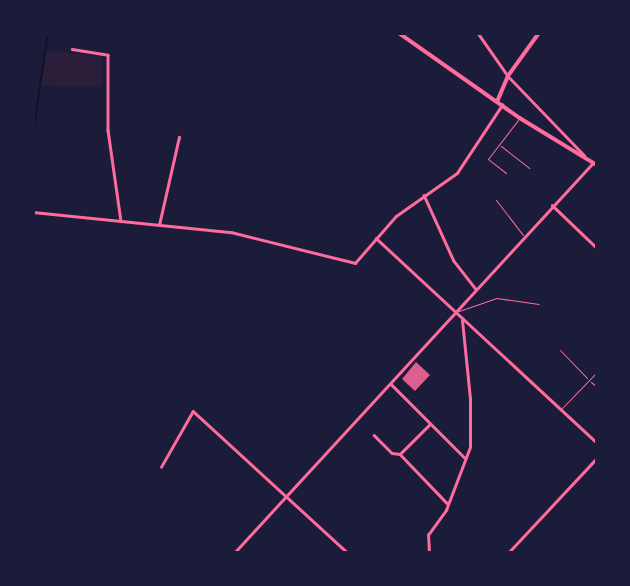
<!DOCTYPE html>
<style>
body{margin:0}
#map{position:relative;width:630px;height:586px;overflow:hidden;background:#1b1b3a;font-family:"Alegreya Sans",sans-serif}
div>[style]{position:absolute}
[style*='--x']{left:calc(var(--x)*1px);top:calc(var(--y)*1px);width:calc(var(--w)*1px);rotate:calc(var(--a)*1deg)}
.green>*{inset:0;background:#2a1e3b}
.stream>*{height:2px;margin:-1px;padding:0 1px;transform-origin:1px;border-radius:1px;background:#12122b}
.building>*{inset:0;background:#dd5f8e}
.service>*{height:1px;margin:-0.5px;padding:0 0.5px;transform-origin:0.5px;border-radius:0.5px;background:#ff6b9d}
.minor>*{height:2.5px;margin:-1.25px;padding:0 1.25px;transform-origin:1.25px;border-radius:1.25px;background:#ff6b9d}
.tertiary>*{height:3.5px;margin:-1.75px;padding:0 1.75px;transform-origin:1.75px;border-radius:1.75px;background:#ff6b9d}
span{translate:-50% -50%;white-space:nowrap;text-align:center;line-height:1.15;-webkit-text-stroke:7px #1b1b3a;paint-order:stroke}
.frame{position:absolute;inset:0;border:35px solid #1b1b3a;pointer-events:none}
</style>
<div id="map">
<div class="green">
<div style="clip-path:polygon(45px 51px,102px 56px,102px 87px,41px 86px)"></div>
</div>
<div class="stream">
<div style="--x:33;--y:134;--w:102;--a:-81.6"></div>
</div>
<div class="building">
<div style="clip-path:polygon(416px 362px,430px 375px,415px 391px,402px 379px)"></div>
</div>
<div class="service">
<div style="--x:501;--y:146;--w:36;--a:38"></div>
<div style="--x:506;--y:173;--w:23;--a:-142"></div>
<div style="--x:488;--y:159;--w:49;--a:-52.4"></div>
<div style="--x:496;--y:200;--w:44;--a:52.4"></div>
<div style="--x:459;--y:311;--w:39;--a:-19"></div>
<div style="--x:496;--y:298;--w:43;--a:7.9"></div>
<div style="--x:560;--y:350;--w:39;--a:46"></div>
<div style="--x:591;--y:382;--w:8;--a:40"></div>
<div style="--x:562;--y:408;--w:50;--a:-45.8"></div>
</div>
<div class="minor">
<div style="--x:478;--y:33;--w:52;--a:55.1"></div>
<div style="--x:508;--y:76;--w:110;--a:46.1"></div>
<div style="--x:72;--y:49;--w:36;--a:9"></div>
<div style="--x:108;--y:55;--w:75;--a:90"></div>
<div style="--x:108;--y:130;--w:92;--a:81.9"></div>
<div style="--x:424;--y:195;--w:72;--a:65.6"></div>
<div style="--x:454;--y:261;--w:36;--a:52"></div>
<div style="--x:552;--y:205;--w:62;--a:43.7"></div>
<div style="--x:33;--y:212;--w:199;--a:5.8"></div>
<div style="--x:231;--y:232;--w:128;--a:14"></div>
<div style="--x:355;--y:263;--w:62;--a:-48.9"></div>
<div style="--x:396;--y:216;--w:75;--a:-35.2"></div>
<div style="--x:457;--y:173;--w:82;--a:-56.5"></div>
<div style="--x:159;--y:225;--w:90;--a:-77.2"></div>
<div style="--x:376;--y:238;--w:301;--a:42.8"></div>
<div style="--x:391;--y:384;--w:105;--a:45"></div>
<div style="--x:374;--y:435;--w:25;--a:45"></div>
<div style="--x:392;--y:453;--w:8;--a:7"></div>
<div style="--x:400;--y:454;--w:68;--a:46.2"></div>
<div style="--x:400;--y:454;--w:42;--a:-45"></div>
<div style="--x:161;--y:467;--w:64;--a:-60.3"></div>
<div style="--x:193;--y:411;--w:210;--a:42.5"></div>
<div style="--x:234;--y:553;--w:530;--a:-47.37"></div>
<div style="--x:429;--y:553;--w:18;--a:-93"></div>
<div style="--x:428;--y:535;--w:31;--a:-54"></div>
<div style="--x:446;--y:510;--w:67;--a:-69.1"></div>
<div style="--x:470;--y:447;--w:48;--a:-90"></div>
<div style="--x:470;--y:399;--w:79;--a:-95.8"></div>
<div style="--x:508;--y:553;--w:130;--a:-46.9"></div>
</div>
<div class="tertiary">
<div style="--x:399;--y:33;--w:148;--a:35.1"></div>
<div style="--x:520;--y:118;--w:90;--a:31.4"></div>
<div style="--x:497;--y:102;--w:28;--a:-67"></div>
<div style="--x:508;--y:76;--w:53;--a:-54.2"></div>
</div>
<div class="frame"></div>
</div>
